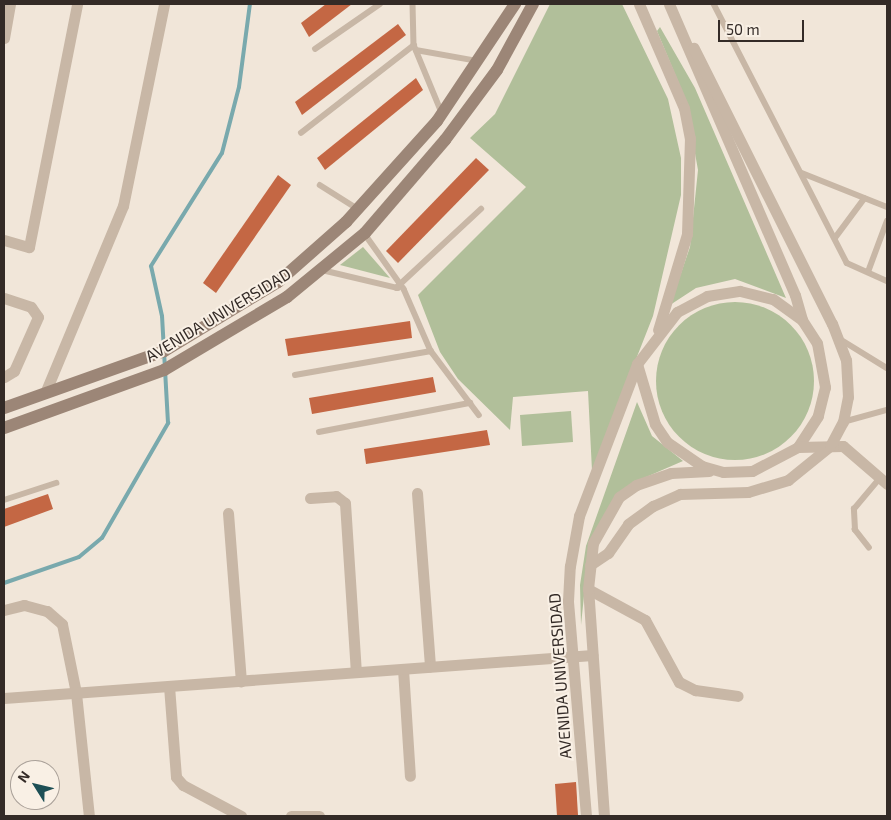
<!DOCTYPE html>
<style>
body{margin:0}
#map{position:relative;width:891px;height:820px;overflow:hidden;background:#f1e6d9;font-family:"Exo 2",sans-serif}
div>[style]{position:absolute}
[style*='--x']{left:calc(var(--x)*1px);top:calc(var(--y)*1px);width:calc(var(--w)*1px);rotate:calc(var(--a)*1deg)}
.green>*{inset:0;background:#b1bf9a}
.round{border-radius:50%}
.stream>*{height:4px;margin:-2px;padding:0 2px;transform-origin:2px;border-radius:2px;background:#79a9ad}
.building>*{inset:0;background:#c46744}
.lane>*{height:5.5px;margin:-2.75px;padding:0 2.75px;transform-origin:2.75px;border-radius:2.75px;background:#c8b7a6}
.street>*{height:11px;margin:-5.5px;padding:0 5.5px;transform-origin:5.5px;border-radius:5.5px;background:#c8b7a6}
.secondary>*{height:12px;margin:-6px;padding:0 6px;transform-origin:6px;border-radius:6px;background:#9c8677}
span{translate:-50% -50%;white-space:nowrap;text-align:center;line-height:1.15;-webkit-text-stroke:4px #f9f0e5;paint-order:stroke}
.street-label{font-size:16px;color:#342b27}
.frame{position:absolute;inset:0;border:5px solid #342b27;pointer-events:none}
.north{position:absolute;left:10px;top:760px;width:50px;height:50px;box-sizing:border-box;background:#f9f0e5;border:1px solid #aaa199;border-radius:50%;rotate:306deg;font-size:14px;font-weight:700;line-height:20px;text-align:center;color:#342b27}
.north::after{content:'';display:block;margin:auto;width:18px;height:22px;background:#1d4f55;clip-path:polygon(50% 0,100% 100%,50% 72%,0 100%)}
.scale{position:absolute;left:718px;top:20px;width:86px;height:22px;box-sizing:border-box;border:2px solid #342b27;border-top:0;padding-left:6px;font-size:15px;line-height:18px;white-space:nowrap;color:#342b27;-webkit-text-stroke:4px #f9f0e5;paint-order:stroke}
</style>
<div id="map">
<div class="green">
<div style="clip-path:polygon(550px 4px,622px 4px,668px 99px,681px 158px,681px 195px,653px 316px,592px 471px,588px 391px,513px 397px,510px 430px,458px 379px,440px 352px,418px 295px,526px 187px,470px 138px,495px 114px)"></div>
<div style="clip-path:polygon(660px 27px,695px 88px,786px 298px,735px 279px,696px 288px,670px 305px,690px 247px,698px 170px,685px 98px,657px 31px)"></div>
<div style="clip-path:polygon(363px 247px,390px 278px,340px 265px)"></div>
<div class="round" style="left:656px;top:302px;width:158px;height:158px"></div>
<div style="clip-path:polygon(637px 402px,652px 436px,683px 461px,637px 481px,606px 519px,585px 586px,581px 625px,580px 585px,586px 546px)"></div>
<div style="clip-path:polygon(571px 411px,573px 442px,522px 446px,520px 415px)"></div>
</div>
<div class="stream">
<div style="--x:4;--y:583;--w:79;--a:-19.1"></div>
<div style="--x:79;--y:557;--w:30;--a:-40"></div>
<div style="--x:102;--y:538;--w:133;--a:-60.1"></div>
<div style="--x:168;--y:423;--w:107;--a:-93.2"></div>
<div style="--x:162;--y:316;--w:51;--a:-102.4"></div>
<div style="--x:151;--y:266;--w:133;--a:-57.9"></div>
<div style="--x:222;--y:153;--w:68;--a:-75.6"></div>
<div style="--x:239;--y:87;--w:84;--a:-82.5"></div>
</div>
<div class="building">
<div style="clip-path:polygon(326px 4px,352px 4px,309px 37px,301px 23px)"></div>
<div style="clip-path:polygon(398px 24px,406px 35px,302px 115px,295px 102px)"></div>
<div style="clip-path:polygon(416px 78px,423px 90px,325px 170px,317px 158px)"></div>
<div style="clip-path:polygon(476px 158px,489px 170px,398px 263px,386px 251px)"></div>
<div style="clip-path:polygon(278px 175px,291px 185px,216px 293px,203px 283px)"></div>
<div style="clip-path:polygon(410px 321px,412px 338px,288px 356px,285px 339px)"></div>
<div style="clip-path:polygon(433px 377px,436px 392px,312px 414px,309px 398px)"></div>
<div style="clip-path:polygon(487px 430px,490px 445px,366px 464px,364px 449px)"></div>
<div style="clip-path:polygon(48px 494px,53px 509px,4px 527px,4px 509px)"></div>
<div style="clip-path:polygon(576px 782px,578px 815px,557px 816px,555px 784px)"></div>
</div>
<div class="lane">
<div style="--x:413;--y:4;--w:41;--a:88.6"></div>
<div style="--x:414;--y:45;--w:74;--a:67.6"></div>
<div style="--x:714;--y:4;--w:291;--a:62.8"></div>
<div style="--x:847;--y:263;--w:44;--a:24.2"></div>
<div style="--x:315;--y:49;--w:79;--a:-34.7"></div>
<div style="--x:416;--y:50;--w:63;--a:10.1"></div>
<div style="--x:301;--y:133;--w:143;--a:-37.9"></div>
<div style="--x:802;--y:173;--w:92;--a:21.8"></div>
<div style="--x:320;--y:185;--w:45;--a:32.3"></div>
<div style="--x:365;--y:234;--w:67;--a:54.7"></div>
<div style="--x:404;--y:289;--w:68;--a:66.5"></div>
<div style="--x:431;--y:351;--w:80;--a:53.1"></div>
<div style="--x:835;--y:238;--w:49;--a:-53.4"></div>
<div style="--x:322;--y:270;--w:78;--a:13.3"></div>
<div style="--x:868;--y:272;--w:54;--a:-69.6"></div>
<div style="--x:396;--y:288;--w:116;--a:-42.9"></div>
<div style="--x:840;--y:339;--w:55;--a:31.7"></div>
<div style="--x:295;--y:375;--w:138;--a:-10"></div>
<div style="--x:843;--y:422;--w:46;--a:-15.3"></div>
<div style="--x:319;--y:432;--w:154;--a:-10.9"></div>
<div style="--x:4;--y:500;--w:55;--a:-18.1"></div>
<div style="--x:869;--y:548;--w:23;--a:-128"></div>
<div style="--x:855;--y:530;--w:21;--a:-93"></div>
<div style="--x:854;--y:509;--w:40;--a:-50"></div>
</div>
<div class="street">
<div style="--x:639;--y:4;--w:113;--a:66.6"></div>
<div style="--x:684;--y:108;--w:31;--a:79"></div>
<div style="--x:690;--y:138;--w:96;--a:91.8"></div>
<div style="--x:687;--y:234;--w:100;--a:106.8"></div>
<div style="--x:669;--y:4;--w:317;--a:66.6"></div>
<div style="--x:795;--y:295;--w:26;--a:74"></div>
<div style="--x:802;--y:320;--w:27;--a:57"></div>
<div style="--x:817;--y:343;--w:45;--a:79.7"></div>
<div style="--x:825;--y:387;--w:30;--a:104"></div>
<div style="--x:818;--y:416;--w:37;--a:123"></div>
<div style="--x:798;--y:447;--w:52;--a:152.4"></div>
<div style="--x:752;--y:471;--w:29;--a:178"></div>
<div style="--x:723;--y:472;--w:22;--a:-164"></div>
<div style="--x:702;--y:466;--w:42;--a:-145.6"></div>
<div style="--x:667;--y:442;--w:22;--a:-124"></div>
<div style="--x:655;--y:424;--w:63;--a:-106.7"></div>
<div style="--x:637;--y:364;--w:66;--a:-52.4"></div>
<div style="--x:677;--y:312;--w:34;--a:-28"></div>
<div style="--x:707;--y:296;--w:33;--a:-9"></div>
<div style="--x:740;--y:291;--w:34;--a:14"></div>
<div style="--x:773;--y:299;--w:36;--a:36"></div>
<div style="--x:4;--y:38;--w:35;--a:-80"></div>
<div style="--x:4;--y:240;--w:26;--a:16"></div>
<div style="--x:29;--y:247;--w:248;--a:-78.8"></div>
<div style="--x:4;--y:298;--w:28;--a:18"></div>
<div style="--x:31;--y:307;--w:12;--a:55"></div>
<div style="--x:38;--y:317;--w:59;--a:114"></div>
<div style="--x:14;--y:371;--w:12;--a:149"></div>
<div style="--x:45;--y:393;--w:203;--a:-67.4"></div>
<div style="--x:123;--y:206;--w:206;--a:-78.5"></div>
<div style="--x:798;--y:447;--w:45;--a:-1.3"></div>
<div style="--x:843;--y:446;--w:58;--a:40.8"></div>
<div style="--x:417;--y:493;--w:174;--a:85.7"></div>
<div style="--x:310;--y:498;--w:26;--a:-4"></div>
<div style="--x:336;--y:496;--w:11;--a:38"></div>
<div style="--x:345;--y:503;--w:169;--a:86.3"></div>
<div style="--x:228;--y:513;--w:169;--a:85.6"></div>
<div style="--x:590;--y:565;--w:22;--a:-34"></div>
<div style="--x:608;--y:553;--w:35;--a:-55"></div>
<div style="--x:628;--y:524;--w:31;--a:-36"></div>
<div style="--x:653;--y:506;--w:30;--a:-24"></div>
<div style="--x:680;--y:494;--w:68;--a:-1.7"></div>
<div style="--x:748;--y:492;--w:42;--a:-16.7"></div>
<div style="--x:788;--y:480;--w:54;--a:-39"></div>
<div style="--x:830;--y:446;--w:27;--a:-62"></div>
<div style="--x:843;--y:422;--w:25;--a:-79"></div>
<div style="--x:848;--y:397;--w:37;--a:-93"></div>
<div style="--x:846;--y:360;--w:39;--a:-111"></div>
<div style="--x:832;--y:324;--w:309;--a:-116.6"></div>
<div style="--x:588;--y:589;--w:65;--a:28.5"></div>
<div style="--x:645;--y:620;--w:71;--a:61.3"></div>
<div style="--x:679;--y:682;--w:18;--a:27"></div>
<div style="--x:695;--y:690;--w:43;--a:7.9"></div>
<div style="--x:4;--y:610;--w:21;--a:-14"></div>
<div style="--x:24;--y:605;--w:24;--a:15"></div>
<div style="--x:47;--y:611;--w:20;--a:41"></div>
<div style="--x:62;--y:624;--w:70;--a:78.5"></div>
<div style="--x:76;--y:693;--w:124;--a:84"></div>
<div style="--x:403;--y:669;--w:107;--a:86.3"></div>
<div style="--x:169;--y:686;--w:91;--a:85.6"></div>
<div style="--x:176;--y:777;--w:11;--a:49"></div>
<div style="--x:183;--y:785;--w:66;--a:28.1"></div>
<div style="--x:4;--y:698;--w:590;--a:-4.18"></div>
<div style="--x:291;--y:816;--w:28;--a:0"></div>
<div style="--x:586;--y:816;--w:216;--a:-94.8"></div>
<div style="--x:568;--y:601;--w:35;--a:-87"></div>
<div style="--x:570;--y:566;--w:51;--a:-79.8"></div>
<div style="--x:579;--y:516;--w:163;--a:-69.1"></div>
<div style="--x:604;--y:816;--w:228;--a:-94"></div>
<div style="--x:588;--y:589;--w:46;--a:-83.8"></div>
<div style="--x:593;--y:543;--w:53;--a:-60.5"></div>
<div style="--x:619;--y:497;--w:21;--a:-35"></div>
<div style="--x:636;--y:485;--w:37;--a:-19"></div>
<div style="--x:671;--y:473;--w:38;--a:-3"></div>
</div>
<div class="secondary">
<div style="--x:4;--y:408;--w:170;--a:-19.6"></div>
<div style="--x:164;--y:351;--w:133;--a:-31.2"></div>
<div style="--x:278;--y:282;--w:91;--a:-41.4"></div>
<div style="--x:346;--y:222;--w:136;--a:-48"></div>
<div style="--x:437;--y:121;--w:141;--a:-56.3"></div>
<div style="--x:4;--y:428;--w:170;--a:-19.9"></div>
<div style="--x:164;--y:370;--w:143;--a:-30.7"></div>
<div style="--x:287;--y:297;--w:101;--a:-39.4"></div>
<div style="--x:365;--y:233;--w:123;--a:-49.3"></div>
<div style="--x:445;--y:140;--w:87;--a:-53.4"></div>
<div style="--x:497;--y:70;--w:75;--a:-61.4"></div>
</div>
<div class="street-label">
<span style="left:218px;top:315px;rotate:-31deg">AVENIDA UNIVERSIDAD</span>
<span style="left:560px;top:676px;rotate:-94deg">AVENIDA UNIVERSIDAD</span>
</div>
<div class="frame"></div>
<div class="north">N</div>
<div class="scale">50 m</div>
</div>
